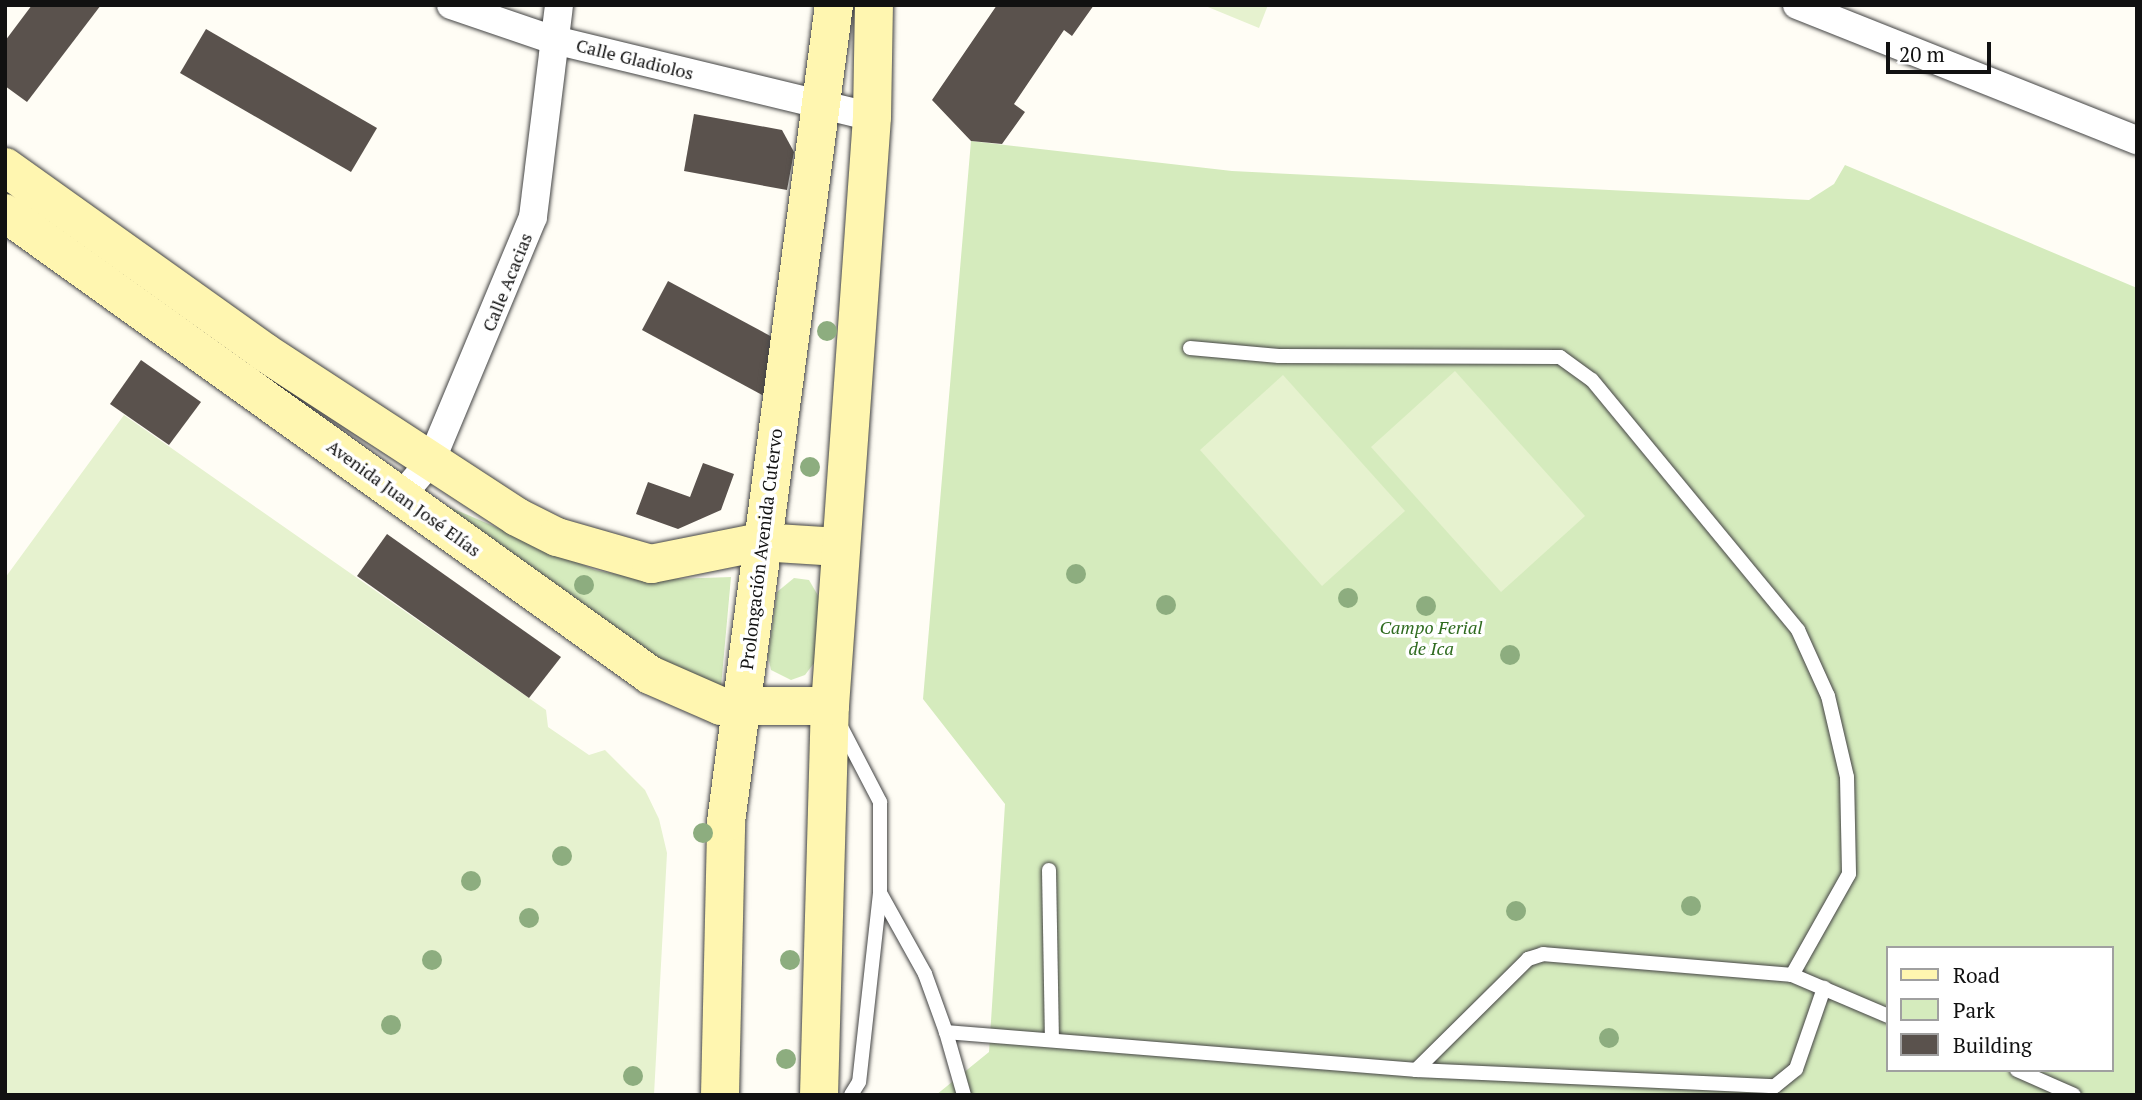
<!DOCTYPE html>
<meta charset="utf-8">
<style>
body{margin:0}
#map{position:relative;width:2142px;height:1100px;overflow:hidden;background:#fffdf5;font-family:"PT Serif",serif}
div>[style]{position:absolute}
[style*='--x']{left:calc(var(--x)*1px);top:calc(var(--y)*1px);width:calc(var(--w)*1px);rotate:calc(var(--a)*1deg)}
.green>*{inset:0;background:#d5ebbd}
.pitch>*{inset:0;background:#e6f2cf}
.building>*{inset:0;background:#5a524d}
.roads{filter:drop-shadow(0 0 2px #444) drop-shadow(0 0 2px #444)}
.lane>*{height:14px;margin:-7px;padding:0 7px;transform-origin:7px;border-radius:7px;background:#fff}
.street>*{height:28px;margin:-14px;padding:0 14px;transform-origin:14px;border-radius:14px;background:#fff}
.secondary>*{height:38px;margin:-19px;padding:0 19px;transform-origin:19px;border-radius:19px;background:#fff6b0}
.trees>*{width:20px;height:20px;margin:-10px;border-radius:50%;background:#8dad7f}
span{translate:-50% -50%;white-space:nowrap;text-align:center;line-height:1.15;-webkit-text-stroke:7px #fff;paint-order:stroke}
.street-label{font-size:18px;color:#111}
.park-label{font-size:18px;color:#2f6b1f;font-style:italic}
.frame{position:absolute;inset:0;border:7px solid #111;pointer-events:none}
.legend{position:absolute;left:1886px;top:946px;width:228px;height:126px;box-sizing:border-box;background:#fff;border:2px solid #a0a0a0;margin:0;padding:9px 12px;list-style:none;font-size:21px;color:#111}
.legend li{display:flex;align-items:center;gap:14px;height:35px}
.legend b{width:35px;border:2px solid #a0a0a0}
.scale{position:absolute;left:1886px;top:42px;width:105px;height:32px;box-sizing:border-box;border:4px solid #111;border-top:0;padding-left:9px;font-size:21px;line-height:24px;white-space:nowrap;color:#111;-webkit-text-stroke:5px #fff;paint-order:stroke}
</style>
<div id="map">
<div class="green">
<div style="clip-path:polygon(evenodd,971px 141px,1232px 171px,1809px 200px,1834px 184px,1845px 165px,2137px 288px,2137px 1095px,936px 1095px,989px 1052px,1005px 804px,923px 699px,971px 141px,1888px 948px,2112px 948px,2112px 1070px,1888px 1070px,1888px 948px)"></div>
<div style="clip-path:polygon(424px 496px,595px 570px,645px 580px,731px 577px,721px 687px,660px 663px)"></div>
<div style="clip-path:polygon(794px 578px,809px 580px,820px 599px,814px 663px,805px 675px,791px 680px,771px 670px,768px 656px,777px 592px)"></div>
</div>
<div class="pitch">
<div style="clip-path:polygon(1203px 5px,1268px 5px,1259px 28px)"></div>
<div style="clip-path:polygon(1455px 371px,1585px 516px,1501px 592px,1371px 447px)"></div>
<div style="clip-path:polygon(1283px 375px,1405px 511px,1322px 586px,1200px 450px)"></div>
<div style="clip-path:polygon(124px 415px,546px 710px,548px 727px,589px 755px,605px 750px,645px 790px,659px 819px,667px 853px,654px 1095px,5px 1095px,5px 578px)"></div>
</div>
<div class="building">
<div style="clip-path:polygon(32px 5px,101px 5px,27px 102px,5px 86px,5px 41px)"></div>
<div style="clip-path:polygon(997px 5px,1094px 5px,1072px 36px,1064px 30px,1014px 104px,1025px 112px,1002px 144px,971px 141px,932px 100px)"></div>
<div style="clip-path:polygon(206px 29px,377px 128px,351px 172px,180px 73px)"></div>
<div style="clip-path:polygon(694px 114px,782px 130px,794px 152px,787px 190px,684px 171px)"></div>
<div style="clip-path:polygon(668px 281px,774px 338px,764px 396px,642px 330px)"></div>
<div style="clip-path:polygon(141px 360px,201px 402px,169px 445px,110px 404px)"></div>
<div style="clip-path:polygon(703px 463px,734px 474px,721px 510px,678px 529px,636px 514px,648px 482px,690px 497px)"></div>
<div style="clip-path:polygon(387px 534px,561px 657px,529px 698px,357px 576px)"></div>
</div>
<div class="roads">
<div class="lane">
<div style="--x:1190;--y:348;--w:89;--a:5.1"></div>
<div style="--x:1279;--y:356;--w:281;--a:0.2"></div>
<div style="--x:1560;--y:357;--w:39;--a:36"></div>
<div style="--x:1592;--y:380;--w:324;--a:50.5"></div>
<div style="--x:1798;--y:630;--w:72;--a:65.6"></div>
<div style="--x:1828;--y:696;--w:83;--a:76.8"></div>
<div style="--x:1847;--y:777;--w:97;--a:88.8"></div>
<div style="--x:1849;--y:874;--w:116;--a:119.4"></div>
<div style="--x:840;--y:725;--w:87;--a:62.5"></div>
<div style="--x:880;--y:802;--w:91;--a:90"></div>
<div style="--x:880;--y:893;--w:190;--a:96.3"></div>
<div style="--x:859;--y:1082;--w:15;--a:122"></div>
<div style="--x:1049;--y:870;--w:170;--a:89"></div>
<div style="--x:880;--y:893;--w:93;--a:60.9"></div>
<div style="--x:925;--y:974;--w:62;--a:70.1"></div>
<div style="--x:946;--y:1032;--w:472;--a:4.6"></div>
<div style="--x:1416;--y:1070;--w:359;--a:2.6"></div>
<div style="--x:1775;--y:1086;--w:27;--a:-39"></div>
<div style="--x:1796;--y:1069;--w:86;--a:-70.9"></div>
<div style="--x:946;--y:1032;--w:66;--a:74.1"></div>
<div style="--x:1416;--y:1070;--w:158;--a:-44.7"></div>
<div style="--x:1528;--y:959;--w:16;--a:-18"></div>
<div style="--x:1543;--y:954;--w:250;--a:4.8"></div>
<div style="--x:1792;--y:975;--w:104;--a:23.1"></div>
<div style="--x:2017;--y:1070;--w:62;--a:23.7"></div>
</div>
<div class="street">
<div style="--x:451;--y:5;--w:109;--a:18.8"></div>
<div style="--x:554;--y:40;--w:327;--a:13.6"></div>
<div style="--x:1797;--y:5;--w:366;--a:21.7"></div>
<div style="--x:401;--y:496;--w:46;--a:-49.4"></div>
<div style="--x:431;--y:461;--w:264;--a:-67.3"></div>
<div style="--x:533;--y:217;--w:214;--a:-83"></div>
</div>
<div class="secondary">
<div style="--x:5;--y:167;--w:318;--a:35.5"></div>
<div style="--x:264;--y:352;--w:302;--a:33.1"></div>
<div style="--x:517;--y:517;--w:45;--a:26.6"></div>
<div style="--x:557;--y:537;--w:98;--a:16"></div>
<div style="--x:651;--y:564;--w:111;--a:-11.4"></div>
<div style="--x:760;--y:542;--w:79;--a:3.6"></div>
<div style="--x:5;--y:213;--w:793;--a:35.61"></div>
<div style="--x:650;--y:675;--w:77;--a:23.6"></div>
<div style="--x:721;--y:706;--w:109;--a:0"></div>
<div style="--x:720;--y:1095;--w:273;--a:-88.7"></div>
<div style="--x:726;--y:822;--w:824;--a:-82.47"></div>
<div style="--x:819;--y:1095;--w:389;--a:-88.4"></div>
<div style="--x:830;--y:706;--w:590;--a:-85.92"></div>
<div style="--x:872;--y:117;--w:112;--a:-89"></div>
</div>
</div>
<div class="trees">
<div style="left:827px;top:331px"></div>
<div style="left:810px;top:467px"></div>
<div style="left:1076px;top:574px"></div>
<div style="left:584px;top:585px"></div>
<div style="left:1348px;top:598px"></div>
<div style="left:1166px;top:605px"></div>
<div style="left:1426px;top:606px"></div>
<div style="left:1510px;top:655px"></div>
<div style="left:703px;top:833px"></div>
<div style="left:562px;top:856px"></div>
<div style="left:471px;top:881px"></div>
<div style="left:1691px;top:906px"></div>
<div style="left:1516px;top:911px"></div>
<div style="left:529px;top:918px"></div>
<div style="left:432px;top:960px"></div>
<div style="left:790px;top:960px"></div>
<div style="left:391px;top:1025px"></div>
<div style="left:1609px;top:1038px"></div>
<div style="left:786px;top:1059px"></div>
<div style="left:633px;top:1076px"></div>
</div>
<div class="street-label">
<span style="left:635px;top:59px;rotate:14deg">Calle Gladiolos</span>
<span style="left:507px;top:282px;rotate:-68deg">Calle Acacias</span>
<span style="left:404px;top:498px;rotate:36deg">Avenida Juan José Elías</span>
<span style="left:761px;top:549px;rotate:-83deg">Prolongación Avenida Cutervo</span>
</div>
<div class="park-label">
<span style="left:1431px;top:638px">Campo Ferial<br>de Ica</span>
</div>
<div class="frame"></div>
<ul class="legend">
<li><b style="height:9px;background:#fff6b0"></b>Road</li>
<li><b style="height:19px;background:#d5ebbd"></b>Park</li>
<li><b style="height:19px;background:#5a524d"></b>Building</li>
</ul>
<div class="scale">20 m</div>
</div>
